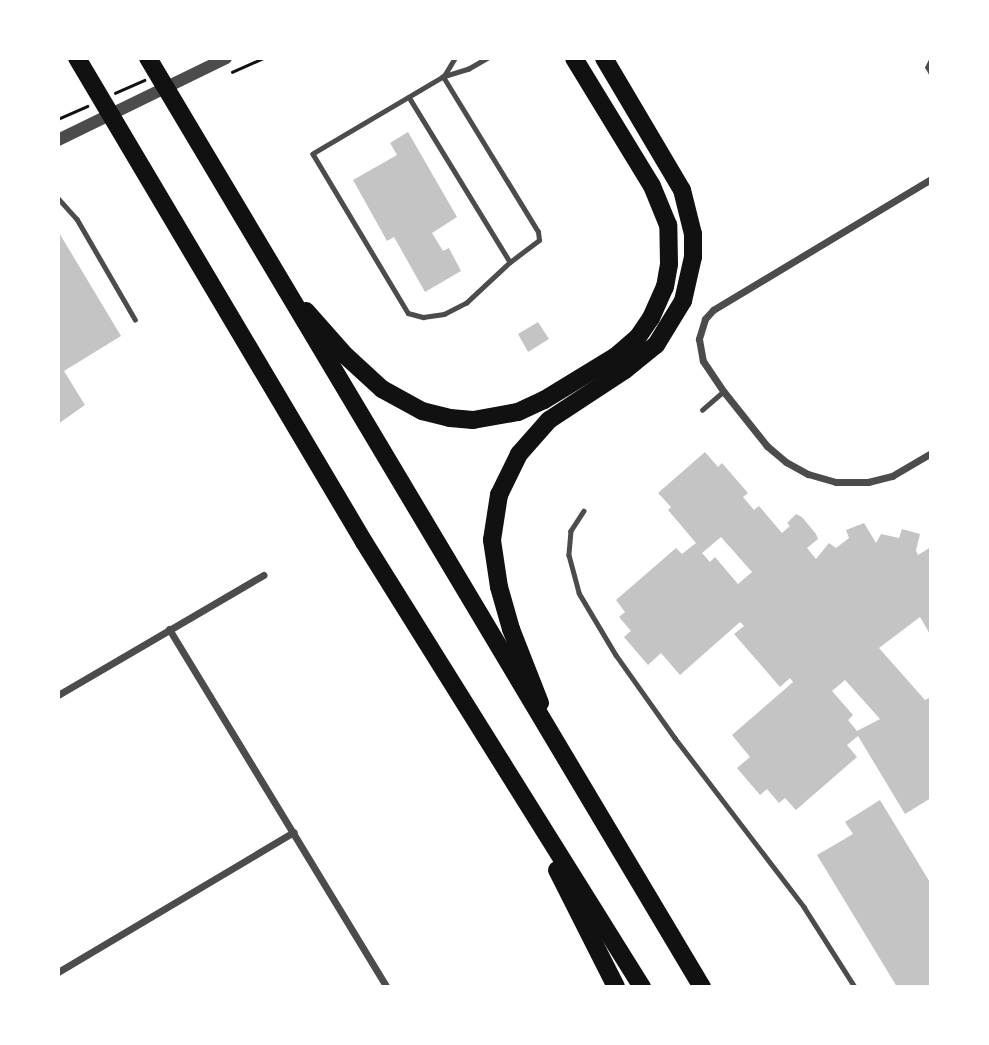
<!DOCTYPE html>
<style>
body{margin:0}
#map{position:relative;width:989px;height:1045px;overflow:hidden;background:#fff;font-family:Quicksand,sans-serif}
div>[style]{position:absolute}
[style*='--x']{left:calc(var(--x)*1px);top:calc(var(--y)*1px);width:calc(var(--w)*1px);rotate:calc(var(--a)*1deg)}
.building>*{inset:0;background:#c4c4c4}
.path>*{height:2.5px;margin:-1.25px;padding:0 1.25px;transform-origin:1.25px;border-radius:1.25px;background:#111}
.service>*{height:4.5px;margin:-2.25px;padding:0 2.25px;transform-origin:2.25px;border-radius:2.25px;background:#4c4c4c}
.minor>*{height:7px;margin:-3.5px;padding:0 3.5px;transform-origin:3.5px;border-radius:3.5px;background:#4c4c4c}
.tertiary>*{height:12px;margin:-6px;padding:0 6px;transform-origin:6px;border-radius:6px;background:#4c4c4c}
.motorway>*{height:18px;margin:-9px;padding:0 9px;transform-origin:9px;border-radius:9px;background:#111}
span{translate:-50% -50%;white-space:nowrap;text-align:center;line-height:1.15;-webkit-text-stroke:7px #fff;paint-order:stroke}
.frame{position:absolute;inset:0;border:60px solid #fff;pointer-events:none}
</style>
<div id="map">
<div class="building">
<div style="clip-path:polygon(408px 132px,457px 217px,432px 233px,443px 251px,449px 248px,461px 271px,425px 292px,394px 237px,387px 241px,353px 180px,397px 155px,390px 143px)"></div>
<div style="clip-path:polygon(58px 231px,121px 336px,64px 371px,85px 405px,58px 424px)"></div>
<div style="clip-path:polygon(538px 322px,549px 339px,528px 352px,518px 334px)"></div>
<div style="clip-path:polygon(evenodd,705px 452px,718px 467px,722px 463px,748px 493px,743px 497px,754px 510px,759px 506px,782px 533px,790px 526px,787px 523px,796px 514px,802px 517px,816px 534px,818px 539px,807px 548px,816px 559px,829px 543px,836px 548px,849px 538px,846px 530px,864px 523px,876px 543px,881px 534px,899px 538px,902px 529px,920px 534px,916px 550px,918px 555px,931px 547px,931px 636px,920px 617px,879px 648px,925px 700px,931px 697px,931px 798px,905px 814px,858px 736px,847px 745px,857px 757px,796px 810px,785px 798px,779px 803px,767px 789px,760px 795px,737px 768px,750px 757px,732px 735px,793px 682px,790px 678px,780px 687px,734px 634px,744px 626px,740px 622px,680px 675px,661px 653px,648px 665px,624px 637px,631px 631px,619px 617px,625px 612px,616px 600px,676px 548px,682px 554px,696px 543px,668px 510px,671px 507px,658px 493px,705px 452px,721px 537px,752px 572px,738px 584px,715px 557px,710px 562px,702px 553px,721px 537px,705px 452px,845px 680px,880px 719px,857px 731px,848px 720px,853px 715px,832px 691px,845px 680px)"></div>
<div style="clip-path:polygon(880px 800px,931px 884px,929px 987px,897px 987px,817px 855px,853px 834px,845px 822px)"></div>
</div>
<div class="path">
<div style="--x:232;--y:72;--w:34;--a:-24"></div>
<div style="--x:115;--y:93;--w:32;--a:-24"></div>
<div style="--x:58;--y:119;--w:32;--a:-24"></div>
</div>
<div class="service">
<div style="--x:488;--y:58;--w:22;--a:150"></div>
<div style="--x:469;--y:69;--w:27;--a:163"></div>
<div style="--x:443;--y:77;--w:151;--a:149.4"></div>
<div style="--x:313;--y:154;--w:185;--a:59.1"></div>
<div style="--x:408;--y:313;--w:16;--a:15"></div>
<div style="--x:423;--y:317;--w:21;--a:-8"></div>
<div style="--x:444;--y:314;--w:25;--a:-27"></div>
<div style="--x:466;--y:303;--w:60;--a:-43"></div>
<div style="--x:931;--y:61;--w:7;--a:117"></div>
<div style="--x:928;--y:67;--w:7;--a:63"></div>
<div style="--x:444;--y:76;--w:21;--a:-59"></div>
<div style="--x:409;--y:97;--w:193;--a:58.5"></div>
<div style="--x:510;--y:262;--w:36;--a:-37"></div>
<div style="--x:539;--y:240;--w:8;--a:-97"></div>
<div style="--x:538;--y:232;--w:182;--a:-121.5"></div>
<div style="--x:58;--y:198;--w:28;--a:48"></div>
<div style="--x:77;--y:219;--w:116;--a:59.9"></div>
<div style="--x:702;--y:410;--w:28;--a:-41"></div>
<div style="--x:584;--y:511;--w:24;--a:123"></div>
<div style="--x:571;--y:531;--w:24;--a:95"></div>
<div style="--x:569;--y:555;--w:39;--a:75"></div>
<div style="--x:579;--y:593;--w:72;--a:59.2"></div>
<div style="--x:616;--y:655;--w:102;--a:54.6"></div>
<div style="--x:675;--y:738;--w:213;--a:52.6"></div>
<div style="--x:804;--y:907;--w:95;--a:57.5"></div>
</div>
<div class="minor">
<div style="--x:931;--y:179;--w:254;--a:149"></div>
<div style="--x:713;--y:310;--w:12;--a:132"></div>
<div style="--x:705;--y:319;--w:21;--a:107"></div>
<div style="--x:699;--y:339;--w:22;--a:80"></div>
<div style="--x:703;--y:361;--w:37;--a:56"></div>
<div style="--x:724;--y:392;--w:69;--a:51.5"></div>
<div style="--x:767;--y:446;--w:25;--a:40"></div>
<div style="--x:786;--y:462;--w:25;--a:29"></div>
<div style="--x:808;--y:474;--w:29;--a:16"></div>
<div style="--x:836;--y:482;--w:32;--a:0"></div>
<div style="--x:868;--y:482;--w:25;--a:-14"></div>
<div style="--x:892;--y:476;--w:45;--a:-30.5"></div>
<div style="--x:169;--y:629;--w:419;--a:58.7"></div>
<div style="--x:58;--y:695;--w:238;--a:-30.3"></div>
<div style="--x:58;--y:972;--w:274;--a:-30.7"></div>
</div>
<div class="tertiary">
<div style="--x:58;--y:140;--w:187;--a:-26"></div>
</div>
<div class="motorway">
<div style="--x:77;--y:58;--w:563;--a:59.33"></div>
<div style="--x:364;--y:542;--w:525;--a:58.01"></div>
<div style="--x:148;--y:58;--w:1082;--a:59.19"></div>
<div style="--x:306;--y:311;--w:60;--a:48.4"></div>
<div style="--x:346;--y:356;--w:49;--a:42.5"></div>
<div style="--x:382;--y:389;--w:46;--a:28.8"></div>
<div style="--x:422;--y:411;--w:29;--a:14"></div>
<div style="--x:450;--y:418;--w:23;--a:5"></div>
<div style="--x:473;--y:420;--w:46;--a:-10.1"></div>
<div style="--x:518;--y:412;--w:29;--a:-25"></div>
<div style="--x:544;--y:400;--w:84;--a:-31.4"></div>
<div style="--x:616;--y:356;--w:29;--a:-41"></div>
<div style="--x:638;--y:337;--w:23;--a:-56"></div>
<div style="--x:651;--y:318;--w:34;--a:-66"></div>
<div style="--x:665;--y:287;--w:23;--a:-80"></div>
<div style="--x:669;--y:264;--w:39;--a:-91"></div>
<div style="--x:668;--y:225;--w:42;--a:-112.3"></div>
<div style="--x:652;--y:186;--w:150;--a:-121.4"></div>
<div style="--x:540;--y:703;--w:79;--a:-111.4"></div>
<div style="--x:511;--y:629;--w:44;--a:-105.9"></div>
<div style="--x:499;--y:587;--w:48;--a:-98.5"></div>
<div style="--x:492;--y:540;--w:46;--a:-81.2"></div>
<div style="--x:499;--y:495;--w:46;--a:-64"></div>
<div style="--x:519;--y:454;--w:45;--a:-48.6"></div>
<div style="--x:549;--y:420;--w:91;--a:-33.3"></div>
<div style="--x:625;--y:370;--w:40;--a:-39"></div>
<div style="--x:656;--y:345;--w:52;--a:-58.5"></div>
<div style="--x:683;--y:301;--w:45;--a:-77.2"></div>
<div style="--x:693;--y:257;--w:23;--a:-90"></div>
<div style="--x:693;--y:234;--w:45;--a:-104"></div>
<div style="--x:682;--y:190;--w:153;--a:-120.6"></div>
<div style="--x:557;--y:870;--w:131;--a:63.2"></div>
</div>
<div class="frame"></div>
</div>
